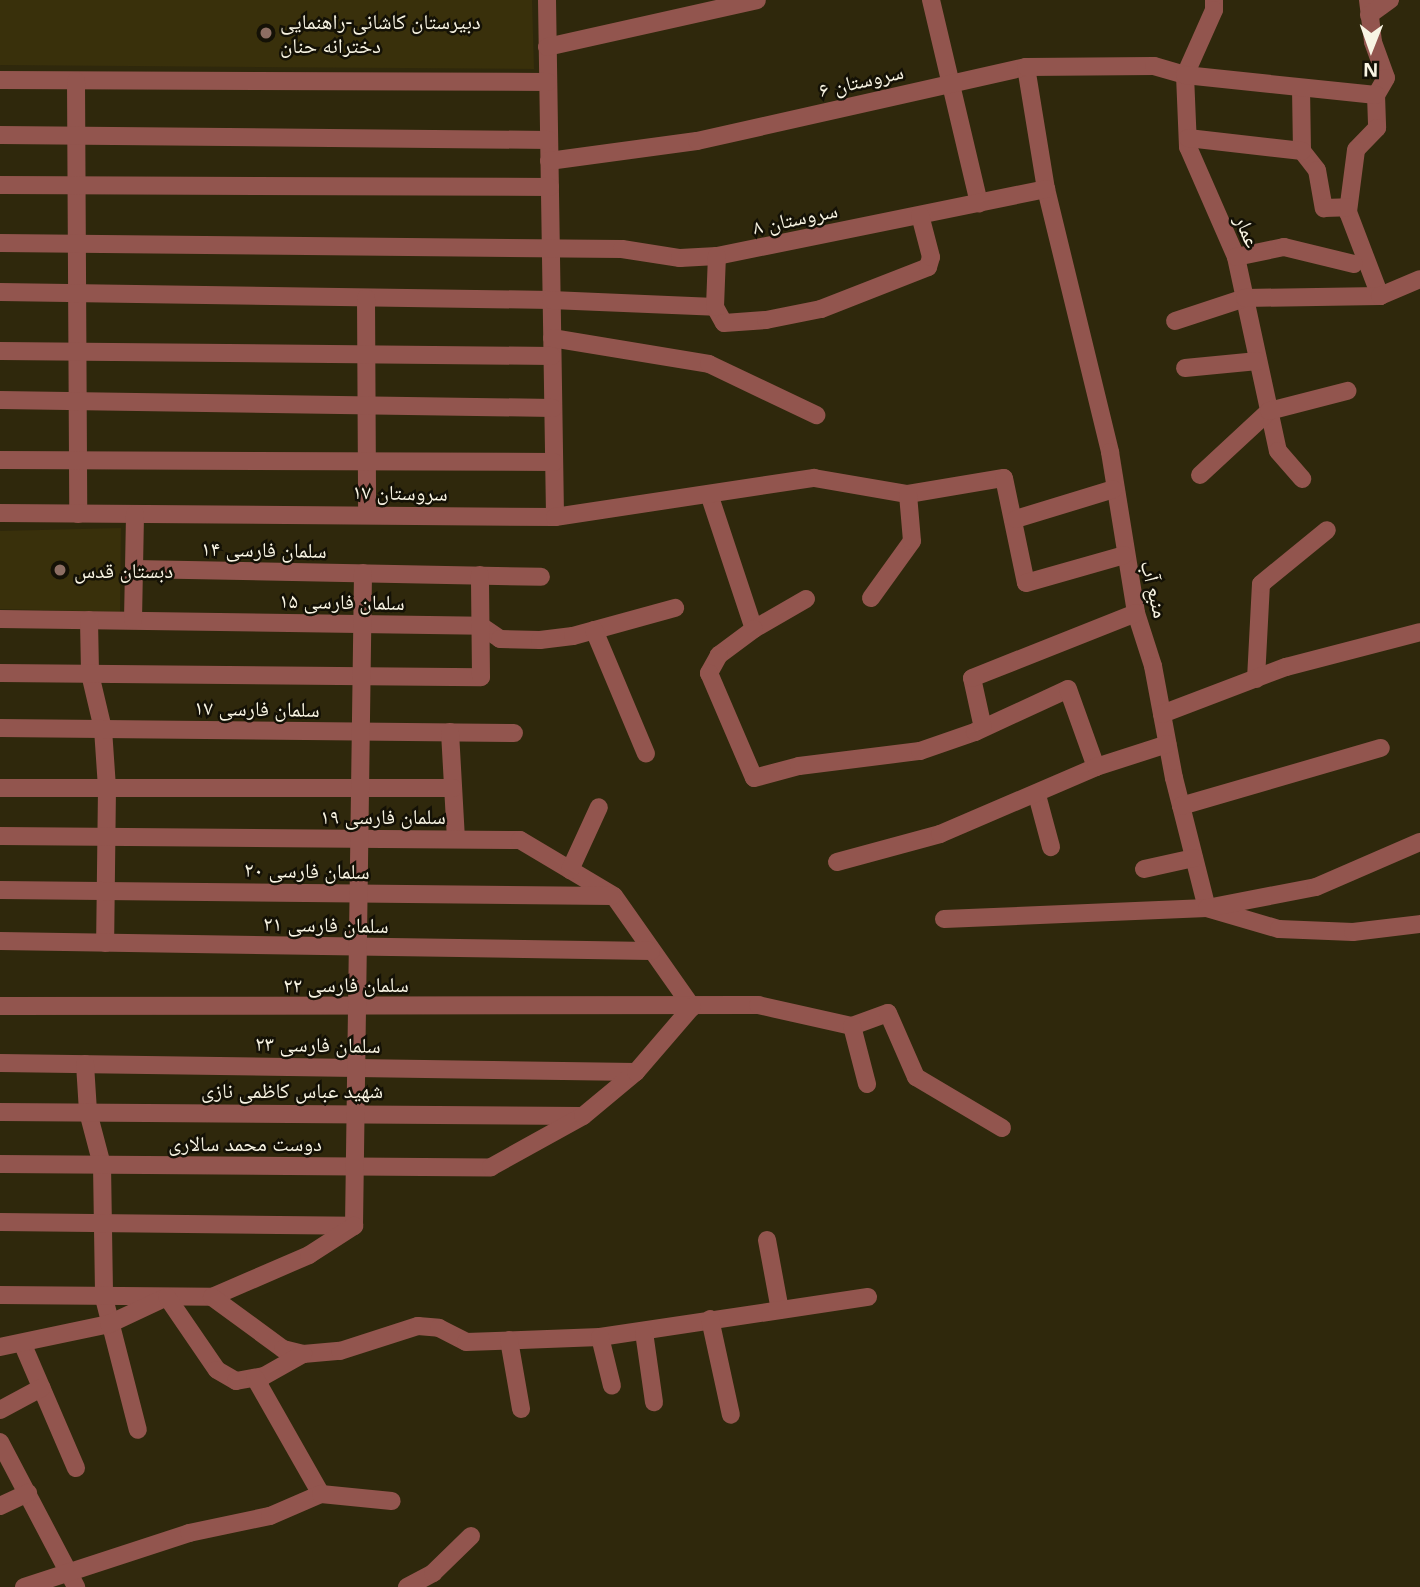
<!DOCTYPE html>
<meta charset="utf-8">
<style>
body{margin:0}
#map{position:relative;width:1420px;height:1587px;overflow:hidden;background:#2f280c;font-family:"Noto Sans","Noto Naskh Arabic",sans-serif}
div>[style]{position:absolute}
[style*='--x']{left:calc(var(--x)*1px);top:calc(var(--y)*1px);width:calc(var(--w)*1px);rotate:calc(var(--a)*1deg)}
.built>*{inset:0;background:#39300b}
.minor>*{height:18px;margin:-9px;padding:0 9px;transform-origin:9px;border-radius:9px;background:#92554e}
.dots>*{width:19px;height:19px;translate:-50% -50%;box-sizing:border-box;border:4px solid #141106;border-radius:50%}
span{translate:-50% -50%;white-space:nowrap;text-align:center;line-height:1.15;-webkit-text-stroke:5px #141106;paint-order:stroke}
.poi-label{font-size:21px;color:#f8f4e3}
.left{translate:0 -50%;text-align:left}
.street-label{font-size:21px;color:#f8f4e3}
.north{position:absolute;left:1336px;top:14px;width:70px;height:70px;-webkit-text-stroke:5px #141106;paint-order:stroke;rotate:181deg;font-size:19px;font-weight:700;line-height:28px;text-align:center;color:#f8f4e3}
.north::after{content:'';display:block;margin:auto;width:24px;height:32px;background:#f8f4e3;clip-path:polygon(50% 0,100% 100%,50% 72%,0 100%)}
</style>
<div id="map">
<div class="built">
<div style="clip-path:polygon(0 0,532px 0,534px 69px,0 65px)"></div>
<div style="clip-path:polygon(121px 528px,120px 612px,0 609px,0 531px)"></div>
</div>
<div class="minor">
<div style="--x:547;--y:0;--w:517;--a:89.11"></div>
<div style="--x:931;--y:0;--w:209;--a:76.7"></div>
<div style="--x:1214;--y:0;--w:10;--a:90"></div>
<div style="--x:1214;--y:10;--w:71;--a:114"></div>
<div style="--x:1185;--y:75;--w:72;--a:87.6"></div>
<div style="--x:1188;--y:147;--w:120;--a:66.4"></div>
<div style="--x:1236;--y:257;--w:198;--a:77.8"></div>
<div style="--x:1278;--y:451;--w:37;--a:49"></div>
<div style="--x:1368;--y:0;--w:42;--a:83.2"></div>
<div style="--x:1373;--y:42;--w:38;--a:70"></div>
<div style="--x:1386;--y:78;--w:20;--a:120"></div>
<div style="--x:1376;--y:95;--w:33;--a:88"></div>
<div style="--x:1377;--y:128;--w:30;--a:134"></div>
<div style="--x:1356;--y:150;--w:63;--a:97.4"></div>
<div style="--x:1348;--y:212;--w:90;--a:69.1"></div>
<div style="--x:1369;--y:15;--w:26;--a:-36"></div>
<div style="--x:547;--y:47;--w:215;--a:-12.6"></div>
<div style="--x:1026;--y:67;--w:124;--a:80.7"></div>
<div style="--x:1046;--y:189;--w:271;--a:76.3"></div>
<div style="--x:1110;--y:452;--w:163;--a:80.8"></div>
<div style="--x:1136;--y:613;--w:56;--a:72.2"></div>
<div style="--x:1153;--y:666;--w:114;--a:79.4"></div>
<div style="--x:1174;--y:778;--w:134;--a:75.8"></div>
<div style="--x:1207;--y:908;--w:75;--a:16.3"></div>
<div style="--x:1279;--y:929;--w:74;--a:2.3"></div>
<div style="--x:1353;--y:932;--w:67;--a:-6.8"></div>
<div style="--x:0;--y:80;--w:548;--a:0.21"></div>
<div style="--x:76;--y:81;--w:433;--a:89.7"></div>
<div style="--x:1301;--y:88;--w:63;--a:89.1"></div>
<div style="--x:1302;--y:151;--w:24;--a:52"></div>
<div style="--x:1317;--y:170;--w:39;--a:80"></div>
<div style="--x:1324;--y:208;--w:24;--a:-2"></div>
<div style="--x:0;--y:135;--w:549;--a:0.52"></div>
<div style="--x:1188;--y:138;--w:115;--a:6.5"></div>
<div style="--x:549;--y:161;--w:149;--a:-7.7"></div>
<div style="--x:697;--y:141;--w:337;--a:-12.7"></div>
<div style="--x:1026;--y:67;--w:128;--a:-0.4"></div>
<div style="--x:1154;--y:66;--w:32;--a:16"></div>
<div style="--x:1185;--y:75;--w:192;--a:6"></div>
<div style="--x:0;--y:185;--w:550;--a:0.21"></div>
<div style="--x:0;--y:243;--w:622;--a:0.55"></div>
<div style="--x:622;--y:249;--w:59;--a:8.8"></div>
<div style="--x:680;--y:258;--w:37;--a:-3"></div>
<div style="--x:717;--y:256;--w:336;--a:-11.5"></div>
<div style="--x:1236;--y:257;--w:49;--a:-11.8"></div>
<div style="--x:1284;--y:247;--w:72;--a:13.7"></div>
<div style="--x:0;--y:292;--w:551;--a:0.83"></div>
<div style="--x:551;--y:300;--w:164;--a:2.4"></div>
<div style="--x:715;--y:307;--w:18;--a:61"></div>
<div style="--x:724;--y:323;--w:42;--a:-4.1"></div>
<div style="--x:766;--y:320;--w:56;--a:-11.3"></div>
<div style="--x:821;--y:309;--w:115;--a:-21.4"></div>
<div style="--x:928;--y:267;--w:10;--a:-73"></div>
<div style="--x:931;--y:257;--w:43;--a:-104.7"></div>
<div style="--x:366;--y:298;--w:217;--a:89.7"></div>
<div style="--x:715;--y:307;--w:51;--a:-87.8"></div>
<div style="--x:1175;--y:321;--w:74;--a:-18.2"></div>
<div style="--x:1245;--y:298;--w:135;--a:-0.8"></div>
<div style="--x:1380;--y:296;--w:43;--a:-23"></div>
<div style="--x:552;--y:338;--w:159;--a:9.4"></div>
<div style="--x:709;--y:364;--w:119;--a:25.5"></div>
<div style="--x:0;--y:351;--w:552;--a:0.52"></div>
<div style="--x:1185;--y:368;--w:73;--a:-5.5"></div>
<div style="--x:0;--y:400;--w:553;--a:0.83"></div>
<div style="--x:0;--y:460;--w:554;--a:0.21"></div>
<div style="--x:1200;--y:475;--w:94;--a:-42.8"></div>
<div style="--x:1269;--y:411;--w:81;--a:-14.4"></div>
<div style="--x:709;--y:494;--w:142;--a:71.6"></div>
<div style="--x:754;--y:629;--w:60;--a:-30"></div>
<div style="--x:0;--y:513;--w:555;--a:0.41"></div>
<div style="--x:555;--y:517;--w:262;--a:-8.6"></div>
<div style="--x:814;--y:478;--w:95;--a:9.7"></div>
<div style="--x:908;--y:494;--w:97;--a:-9.5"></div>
<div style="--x:1004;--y:478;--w:107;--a:78.2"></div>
<div style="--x:1026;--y:583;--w:102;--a:-15.9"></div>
<div style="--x:1016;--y:519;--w:102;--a:-17"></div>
<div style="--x:134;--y:569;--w:407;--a:1.1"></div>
<div style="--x:871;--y:598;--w:70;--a:-54.3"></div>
<div style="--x:912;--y:541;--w:47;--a:-94.9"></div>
<div style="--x:0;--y:619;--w:481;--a:0.8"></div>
<div style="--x:481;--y:626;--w:23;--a:34"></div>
<div style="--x:500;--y:639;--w:40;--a:1.4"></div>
<div style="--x:540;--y:640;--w:33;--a:-7"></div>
<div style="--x:573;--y:636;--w:106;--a:-15.4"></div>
<div style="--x:89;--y:620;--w:54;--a:88.9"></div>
<div style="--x:90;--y:674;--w:57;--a:76.7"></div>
<div style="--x:103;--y:729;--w:59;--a:86.1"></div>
<div style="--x:107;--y:788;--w:155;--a:90.7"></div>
<div style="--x:133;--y:620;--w:106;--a:-88.9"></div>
<div style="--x:754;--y:629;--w:44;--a:143.4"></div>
<div style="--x:719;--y:655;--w:21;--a:119"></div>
<div style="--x:709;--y:673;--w:114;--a:66.8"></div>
<div style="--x:754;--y:778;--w:47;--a:-14.9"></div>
<div style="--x:799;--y:766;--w:122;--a:-7.1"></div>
<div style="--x:920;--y:751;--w:58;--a:-19.1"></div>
<div style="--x:975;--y:732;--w:102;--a:-24.8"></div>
<div style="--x:1068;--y:689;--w:83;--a:70.3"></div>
<div style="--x:594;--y:630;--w:134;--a:67.2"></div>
<div style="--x:0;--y:673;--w:481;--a:0.5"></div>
<div style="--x:481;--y:677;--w:102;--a:-90.6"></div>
<div style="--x:1256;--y:679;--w:95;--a:-87"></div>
<div style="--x:1261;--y:584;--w:85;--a:-39.3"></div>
<div style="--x:1162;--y:714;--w:133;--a:-20.8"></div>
<div style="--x:1286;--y:667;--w:138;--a:-14.6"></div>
<div style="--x:0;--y:728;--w:514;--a:0.56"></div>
<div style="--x:983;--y:728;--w:51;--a:-102.4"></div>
<div style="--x:972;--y:678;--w:176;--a:-21.6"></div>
<div style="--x:450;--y:732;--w:107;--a:86.8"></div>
<div style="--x:0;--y:788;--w:453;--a:0"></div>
<div style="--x:1037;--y:795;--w:54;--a:74.9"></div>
<div style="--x:1181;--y:806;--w:208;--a:-16.2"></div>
<div style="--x:0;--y:836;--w:520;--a:0.44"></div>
<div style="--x:520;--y:840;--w:109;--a:30.8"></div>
<div style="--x:614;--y:896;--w:136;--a:54.9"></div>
<div style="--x:837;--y:862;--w:107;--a:-15.2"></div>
<div style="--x:940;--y:834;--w:170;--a:-23.2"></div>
<div style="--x:1096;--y:767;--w:75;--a:-17.9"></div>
<div style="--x:1144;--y:869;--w:51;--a:-12.4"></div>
<div style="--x:570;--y:870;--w:69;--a:-65.3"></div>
<div style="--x:0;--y:890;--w:612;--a:0.56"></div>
<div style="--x:944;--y:919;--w:263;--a:-2.4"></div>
<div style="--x:1207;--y:908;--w:111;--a:-10.9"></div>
<div style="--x:1316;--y:887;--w:113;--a:-23.4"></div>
<div style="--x:0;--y:941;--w:651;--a:0.88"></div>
<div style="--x:0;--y:1006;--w:758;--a:-0.08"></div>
<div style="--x:758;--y:1005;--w:96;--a:12.6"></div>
<div style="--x:852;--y:1026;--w:38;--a:-20"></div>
<div style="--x:888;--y:1013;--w:70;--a:66.4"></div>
<div style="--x:916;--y:1077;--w:100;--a:30.7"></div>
<div style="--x:852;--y:1026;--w:60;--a:75.5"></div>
<div style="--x:0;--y:1063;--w:636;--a:0.81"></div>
<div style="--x:85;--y:1064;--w:48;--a:86.4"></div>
<div style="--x:88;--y:1112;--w:55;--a:75.2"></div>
<div style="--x:102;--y:1165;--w:133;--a:89.1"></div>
<div style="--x:104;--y:1298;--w:136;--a:75.6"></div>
<div style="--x:0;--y:1112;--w:581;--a:0.39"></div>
<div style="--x:0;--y:1164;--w:491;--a:0.4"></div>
<div style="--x:491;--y:1167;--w:105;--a:-29"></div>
<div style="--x:583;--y:1116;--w:69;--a:-39.7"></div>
<div style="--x:636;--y:1072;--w:86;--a:-49.3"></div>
<div style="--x:0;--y:1222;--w:353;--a:0.6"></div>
<div style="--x:354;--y:1226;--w:653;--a:-89.21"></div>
<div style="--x:767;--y:1240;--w:71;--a:79.5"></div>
<div style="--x:0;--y:1295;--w:212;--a:0.5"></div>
<div style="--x:212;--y:1297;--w:106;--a:-23.4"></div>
<div style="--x:309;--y:1255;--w:54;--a:-32.8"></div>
<div style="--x:212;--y:1297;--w:88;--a:36.2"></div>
<div style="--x:283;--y:1349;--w:21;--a:14"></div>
<div style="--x:303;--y:1354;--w:37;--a:-5"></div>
<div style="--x:340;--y:1351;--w:82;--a:-17.8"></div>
<div style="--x:418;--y:1326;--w:21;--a:5"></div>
<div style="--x:439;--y:1328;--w:30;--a:27"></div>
<div style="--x:466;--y:1342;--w:134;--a:-2.1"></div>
<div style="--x:600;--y:1337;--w:271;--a:-8.5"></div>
<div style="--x:710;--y:1319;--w:98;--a:77.7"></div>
<div style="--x:644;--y:1332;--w:71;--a:81.9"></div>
<div style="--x:600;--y:1337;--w:50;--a:76.2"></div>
<div style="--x:509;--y:1340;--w:70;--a:80.1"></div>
<div style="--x:23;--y:1345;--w:134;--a:66.7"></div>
<div style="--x:0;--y:1347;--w:111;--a:-11.9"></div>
<div style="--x:109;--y:1324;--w:64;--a:-25"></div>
<div style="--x:167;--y:1297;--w:88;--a:55.6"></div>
<div style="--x:217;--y:1370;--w:22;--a:30"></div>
<div style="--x:236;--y:1381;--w:28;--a:-10"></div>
<div style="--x:264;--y:1376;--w:45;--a:-29.4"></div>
<div style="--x:255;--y:1378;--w:133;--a:60.4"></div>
<div style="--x:0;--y:1410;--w:47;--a:-28.2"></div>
<div style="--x:0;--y:1442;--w:164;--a:62.3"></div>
<div style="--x:0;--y:1506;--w:31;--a:-25"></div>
<div style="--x:24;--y:1587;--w:174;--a:-18.1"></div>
<div style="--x:189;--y:1533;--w:83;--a:-11.9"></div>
<div style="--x:270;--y:1516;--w:56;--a:-23.3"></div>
<div style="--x:321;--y:1494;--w:71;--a:5.6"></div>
<div style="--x:407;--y:1587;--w:30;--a:-28"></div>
<div style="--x:433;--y:1573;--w:53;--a:-44.2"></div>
</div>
<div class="dots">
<div style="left:266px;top:33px;background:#8d6e63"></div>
<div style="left:60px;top:570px;background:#8d6e63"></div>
</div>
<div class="poi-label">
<span class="left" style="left:280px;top:33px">دبیرستان کاشانی-راهنمایی<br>دخترانه حنان</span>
<span class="left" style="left:74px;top:570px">دبستان قدس</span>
</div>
<div class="street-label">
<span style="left:861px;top:80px;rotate:-13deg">سروستان ۶</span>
<span style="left:795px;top:218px;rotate:-12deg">سروستان ۸</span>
<span style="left:1248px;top:231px;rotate:67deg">عمار</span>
<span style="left:400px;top:492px;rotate:1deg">سروستان ۱۷</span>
<span style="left:264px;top:549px;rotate:1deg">سلمان فارسی ۱۴</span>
<span style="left:1155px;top:589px;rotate:76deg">منبع آب</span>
<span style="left:342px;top:601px;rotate:1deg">سلمان فارسی ۱۵</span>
<span style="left:257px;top:708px;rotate:1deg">سلمان فارسی ۱۷</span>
<span style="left:383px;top:816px">سلمان فارسی ۱۹</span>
<span style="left:307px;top:870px;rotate:1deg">سلمان فارسی ۲۰</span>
<span style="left:326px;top:924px;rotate:1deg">سلمان فارسی ۲۱</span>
<span style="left:346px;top:984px">سلمان فارسی ۲۲</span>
<span style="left:318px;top:1044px;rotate:1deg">سلمان فارسی ۲۳</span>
<span style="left:292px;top:1090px">شهید عباس کاظمی نازی</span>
<span style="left:245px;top:1143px">دوست محمد سالاری</span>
</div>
<div class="north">N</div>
</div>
